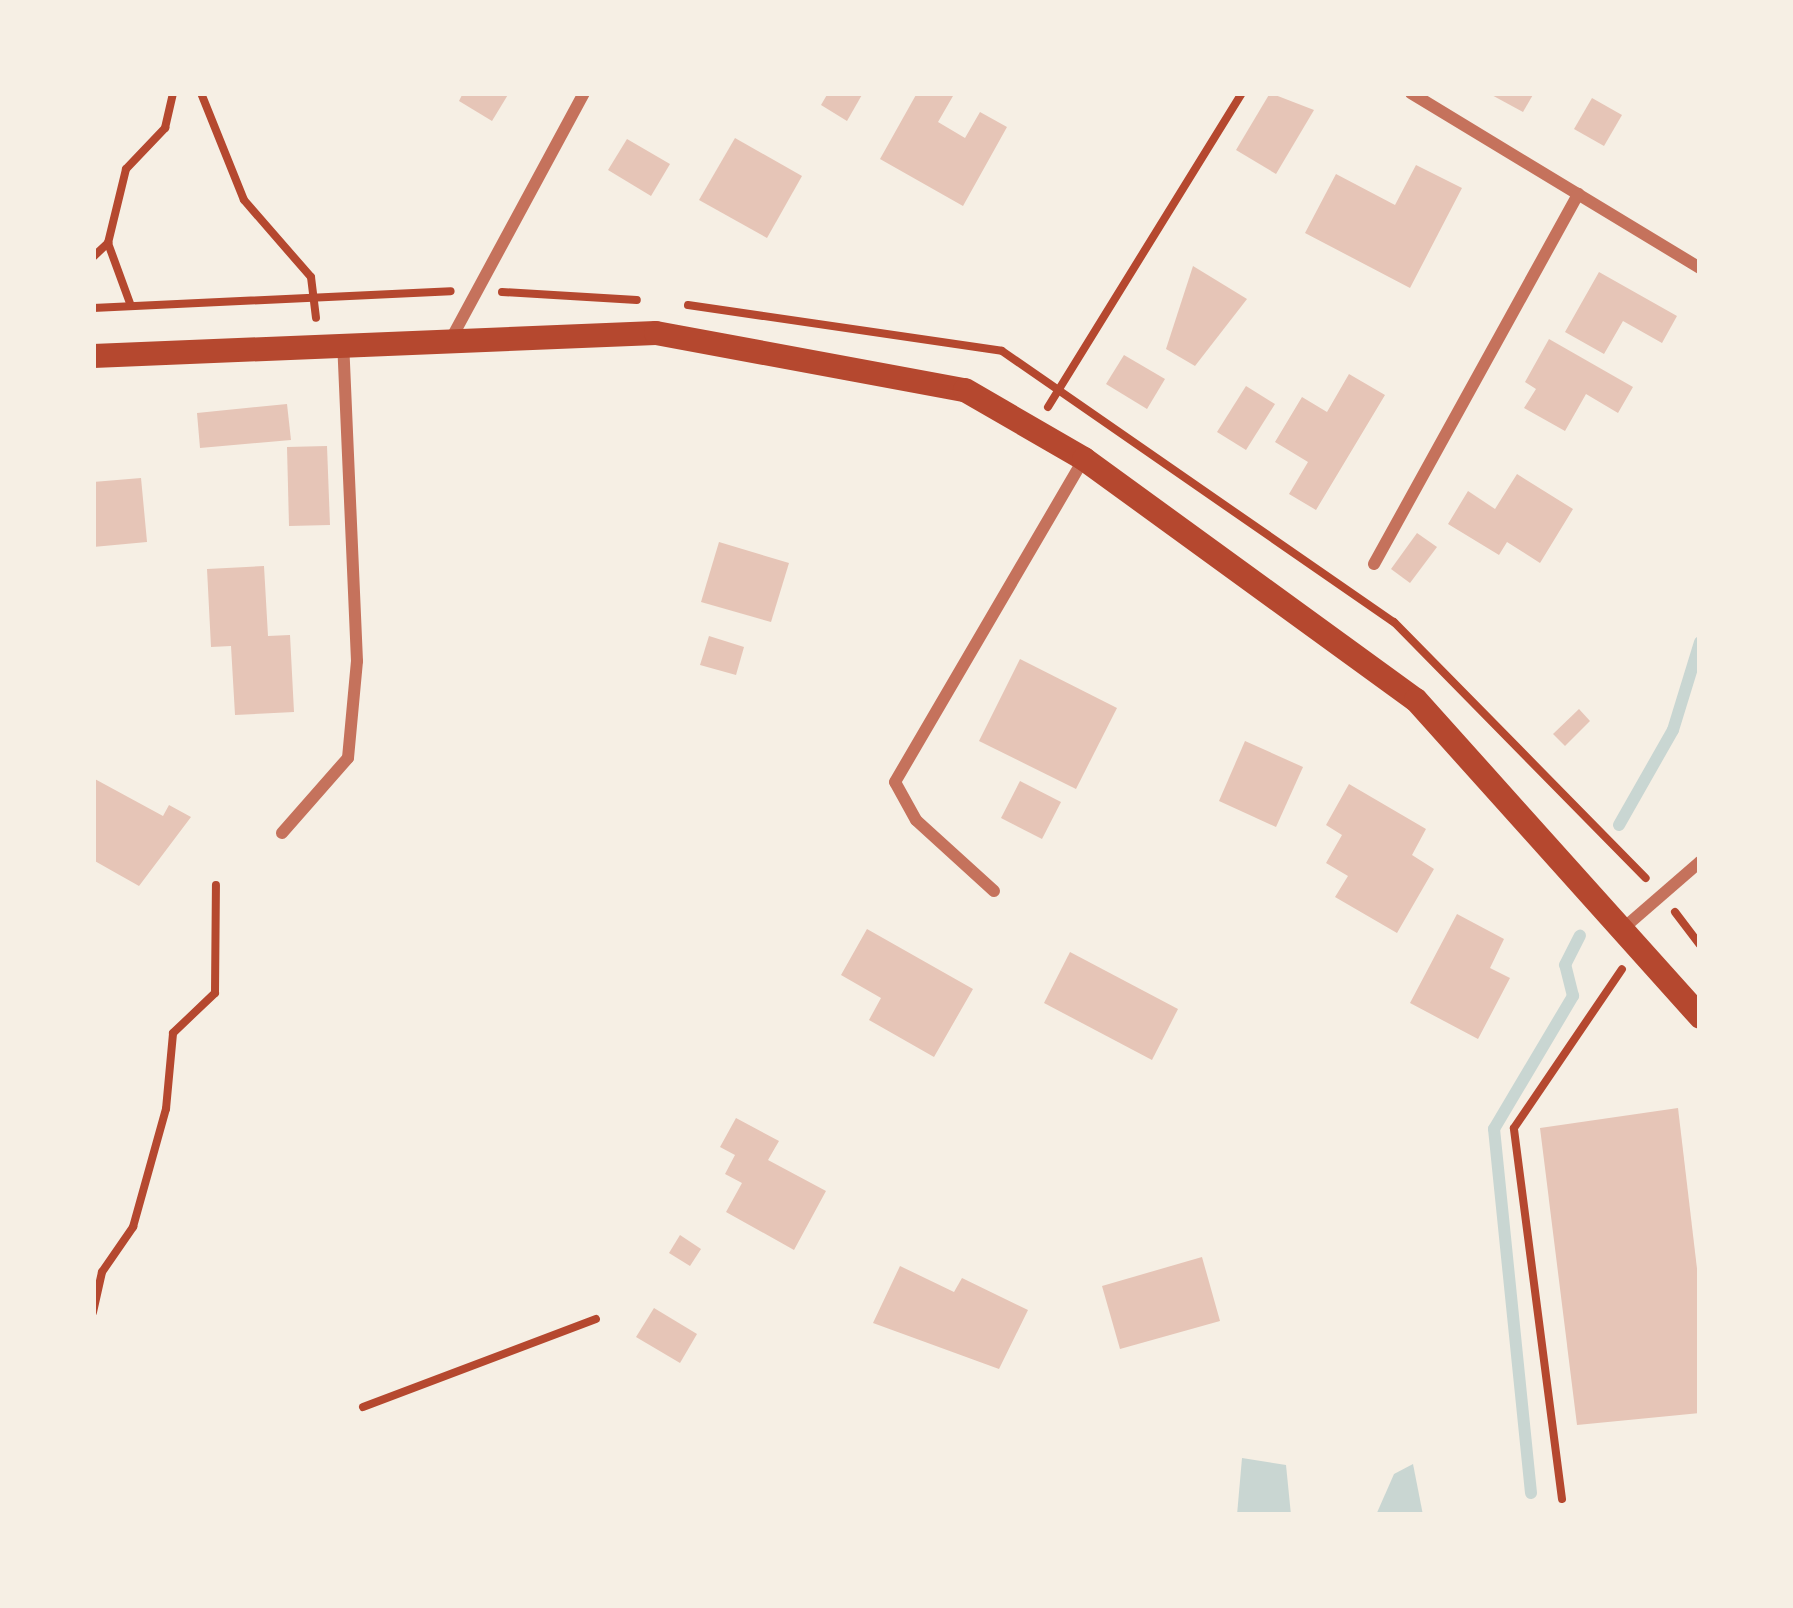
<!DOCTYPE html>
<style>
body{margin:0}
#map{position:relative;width:1793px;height:1608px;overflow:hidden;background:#f6efe4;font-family:"Golos Text",sans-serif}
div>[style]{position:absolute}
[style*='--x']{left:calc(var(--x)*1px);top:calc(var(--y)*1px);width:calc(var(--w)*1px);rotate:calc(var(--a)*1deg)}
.water>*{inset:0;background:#c9d6d2}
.stream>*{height:12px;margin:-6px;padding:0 6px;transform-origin:6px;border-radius:6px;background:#c9d6d2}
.building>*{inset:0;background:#e6c5b7}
.path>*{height:8px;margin:-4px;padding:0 4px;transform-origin:4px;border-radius:4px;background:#b5482f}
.minor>*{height:12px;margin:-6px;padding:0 6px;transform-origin:6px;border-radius:6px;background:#c5725c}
.secondary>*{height:24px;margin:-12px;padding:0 12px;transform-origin:12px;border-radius:12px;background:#b5482f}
span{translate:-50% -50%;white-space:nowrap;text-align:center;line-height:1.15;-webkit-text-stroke:12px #f6efe4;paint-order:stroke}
.frame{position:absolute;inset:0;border:96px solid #f6efe4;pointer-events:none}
</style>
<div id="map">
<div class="water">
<div style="clip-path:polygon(1242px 1458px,1286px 1465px,1291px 1515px,1237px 1515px)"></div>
<div style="clip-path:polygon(1413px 1464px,1423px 1515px,1376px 1515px,1394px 1474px)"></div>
</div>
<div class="stream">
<div style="--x:1619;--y:825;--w:109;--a:-60.4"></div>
<div style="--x:1673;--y:730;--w:92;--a:-72.9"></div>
<div style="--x:1531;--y:1493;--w:366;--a:-95.8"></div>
<div style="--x:1494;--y:1129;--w:155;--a:-59.3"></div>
<div style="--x:1573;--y:996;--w:32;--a:-104"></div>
<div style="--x:1565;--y:965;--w:33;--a:-63"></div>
</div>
<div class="building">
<div style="clip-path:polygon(463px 93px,509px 93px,492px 121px,459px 101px)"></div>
<div style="clip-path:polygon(828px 93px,863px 93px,847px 121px,821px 105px)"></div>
<div style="clip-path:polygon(917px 93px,953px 96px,938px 122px,965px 138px,980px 112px,1007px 127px,963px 206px,880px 159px)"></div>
<div style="clip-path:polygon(1270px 93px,1314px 110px,1276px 174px,1236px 150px)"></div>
<div style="clip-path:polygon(1488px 93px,1534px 93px,1523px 112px)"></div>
<div style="clip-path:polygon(1592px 98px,1622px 115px,1604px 146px,1574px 129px)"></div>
<div style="clip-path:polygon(735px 138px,802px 176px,767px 238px,699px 200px)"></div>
<div style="clip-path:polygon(627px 139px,670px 164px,651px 196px,608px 170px)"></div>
<div style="clip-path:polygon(1416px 165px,1462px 188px,1410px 288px,1305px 233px,1336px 174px,1395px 205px)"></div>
<div style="clip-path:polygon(1193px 266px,1247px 299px,1195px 366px,1166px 349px)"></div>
<div style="clip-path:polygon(1599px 272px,1677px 316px,1662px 343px,1623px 321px,1604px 354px,1565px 332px)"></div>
<div style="clip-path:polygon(1549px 339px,1633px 387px,1618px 413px,1586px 394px,1565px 431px,1524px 408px,1536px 389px,1525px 382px)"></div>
<div style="clip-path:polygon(1124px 355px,1165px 379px,1147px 409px,1106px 384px)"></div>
<div style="clip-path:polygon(1349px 374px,1385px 395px,1316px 510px,1289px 494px,1308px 462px,1275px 442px,1302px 397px,1327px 412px)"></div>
<div style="clip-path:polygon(1246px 386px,1275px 404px,1246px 450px,1217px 432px)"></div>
<div style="clip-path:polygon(287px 404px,291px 440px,200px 448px,197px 413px)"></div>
<div style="clip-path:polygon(327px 446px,330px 525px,289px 526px,287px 447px)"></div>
<div style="clip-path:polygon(1517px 474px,1573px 509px,1540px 563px,1507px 542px,1499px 555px,1448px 524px,1468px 491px,1495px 509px)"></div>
<div style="clip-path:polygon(141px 478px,147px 542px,93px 547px,93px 482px)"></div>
<div style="clip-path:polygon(1417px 533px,1437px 547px,1410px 583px,1391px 569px)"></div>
<div style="clip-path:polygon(719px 542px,789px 563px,771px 622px,701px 602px)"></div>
<div style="clip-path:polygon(264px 566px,268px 636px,290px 635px,294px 712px,235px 715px,231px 646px,211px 647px,207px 569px)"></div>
<div style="clip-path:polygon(709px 636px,744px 647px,736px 675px,700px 665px)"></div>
<div style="clip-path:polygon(1020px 659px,1117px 708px,1076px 789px,979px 741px)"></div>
<div style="clip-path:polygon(1579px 709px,1590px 721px,1565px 746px,1553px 734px)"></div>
<div style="clip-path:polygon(1245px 741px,1303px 767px,1276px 827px,1219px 801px)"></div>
<div style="clip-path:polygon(93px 778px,163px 816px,169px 805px,191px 817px,139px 886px,93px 860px)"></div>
<div style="clip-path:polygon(1020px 781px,1061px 802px,1042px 839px,1001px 818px)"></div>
<div style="clip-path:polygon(1349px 784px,1426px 829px,1412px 855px,1434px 869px,1397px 933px,1335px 897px,1348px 876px,1326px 863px,1342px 835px,1326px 825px)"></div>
<div style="clip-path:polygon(1457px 914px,1504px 939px,1490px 968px,1510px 978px,1478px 1039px,1410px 1003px)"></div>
<div style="clip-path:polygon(867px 929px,973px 989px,934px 1057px,869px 1020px,881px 998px,841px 975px)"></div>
<div style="clip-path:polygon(1070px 952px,1178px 1009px,1152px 1060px,1044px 1003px)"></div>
<div style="clip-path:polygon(1678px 1108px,1700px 1294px,1700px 1413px,1577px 1425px,1540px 1128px)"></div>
<div style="clip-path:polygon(736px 1118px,779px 1141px,768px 1160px,826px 1191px,794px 1250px,726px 1212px,742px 1183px,725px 1174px,735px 1155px,720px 1147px)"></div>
<div style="clip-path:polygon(680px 1235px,701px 1249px,690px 1266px,669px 1253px)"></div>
<div style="clip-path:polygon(1202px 1257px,1220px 1321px,1120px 1349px,1102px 1286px)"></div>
<div style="clip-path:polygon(900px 1266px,954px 1292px,962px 1278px,1028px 1310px,999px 1369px,873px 1323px)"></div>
<div style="clip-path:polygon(654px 1308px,697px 1334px,680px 1363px,636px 1337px)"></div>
</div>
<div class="path">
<div style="--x:201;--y:93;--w:115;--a:68.1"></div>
<div style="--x:244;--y:200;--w:102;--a:49"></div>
<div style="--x:311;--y:277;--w:41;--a:83"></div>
<div style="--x:93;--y:257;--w:21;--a:-43"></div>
<div style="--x:502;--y:292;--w:135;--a:3.4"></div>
<div style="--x:688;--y:305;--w:317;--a:8.3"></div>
<div style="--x:1002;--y:351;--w:477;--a:34.7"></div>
<div style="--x:1394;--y:622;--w:359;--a:45.5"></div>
<div style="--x:131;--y:306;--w:67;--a:-110.1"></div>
<div style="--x:108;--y:243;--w:76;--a:-76.3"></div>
<div style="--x:126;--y:169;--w:57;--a:-46.4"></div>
<div style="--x:165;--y:128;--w:36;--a:-77"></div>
<div style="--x:93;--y:308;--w:358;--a:-2.7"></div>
<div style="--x:1048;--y:407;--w:369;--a:-58.3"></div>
<div style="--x:1675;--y:912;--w:41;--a:52.9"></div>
<div style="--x:93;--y:1312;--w:41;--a:-77.3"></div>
<div style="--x:102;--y:1272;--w:55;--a:-55.4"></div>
<div style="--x:133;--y:1227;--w:123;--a:-74.4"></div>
<div style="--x:166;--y:1109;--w:76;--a:-84.7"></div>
<div style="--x:173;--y:1033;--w:58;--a:-43.6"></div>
<div style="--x:215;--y:993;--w:108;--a:-89.5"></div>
<div style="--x:363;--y:1407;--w:249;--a:-20.7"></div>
<div style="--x:1562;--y:1499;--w:374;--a:-97.4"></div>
<div style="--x:1514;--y:1128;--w:192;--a:-55.8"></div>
</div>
<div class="minor">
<div style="--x:1411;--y:93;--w:338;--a:31.2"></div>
<div style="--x:451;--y:339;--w:280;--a:-61.6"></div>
<div style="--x:1374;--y:564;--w:423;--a:-61.1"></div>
<div style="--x:282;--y:833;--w:100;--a:-48.7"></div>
<div style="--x:348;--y:758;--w:97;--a:-84.7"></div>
<div style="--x:357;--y:661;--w:317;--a:-92.5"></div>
<div style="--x:994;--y:891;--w:105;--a:-137.7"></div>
<div style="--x:916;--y:820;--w:43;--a:-118.9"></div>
<div style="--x:895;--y:782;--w:374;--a:-59.7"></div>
<div style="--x:1626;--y:926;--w:98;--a:-40.9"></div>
</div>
<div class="secondary">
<div style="--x:93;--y:356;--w:563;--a:-2.34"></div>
<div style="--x:656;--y:333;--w:314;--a:10.5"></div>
<div style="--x:965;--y:390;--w:138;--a:30.1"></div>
<div style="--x:1084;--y:459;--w:410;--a:36"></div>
<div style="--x:1416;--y:700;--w:426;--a:48.1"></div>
</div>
<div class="frame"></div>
</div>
